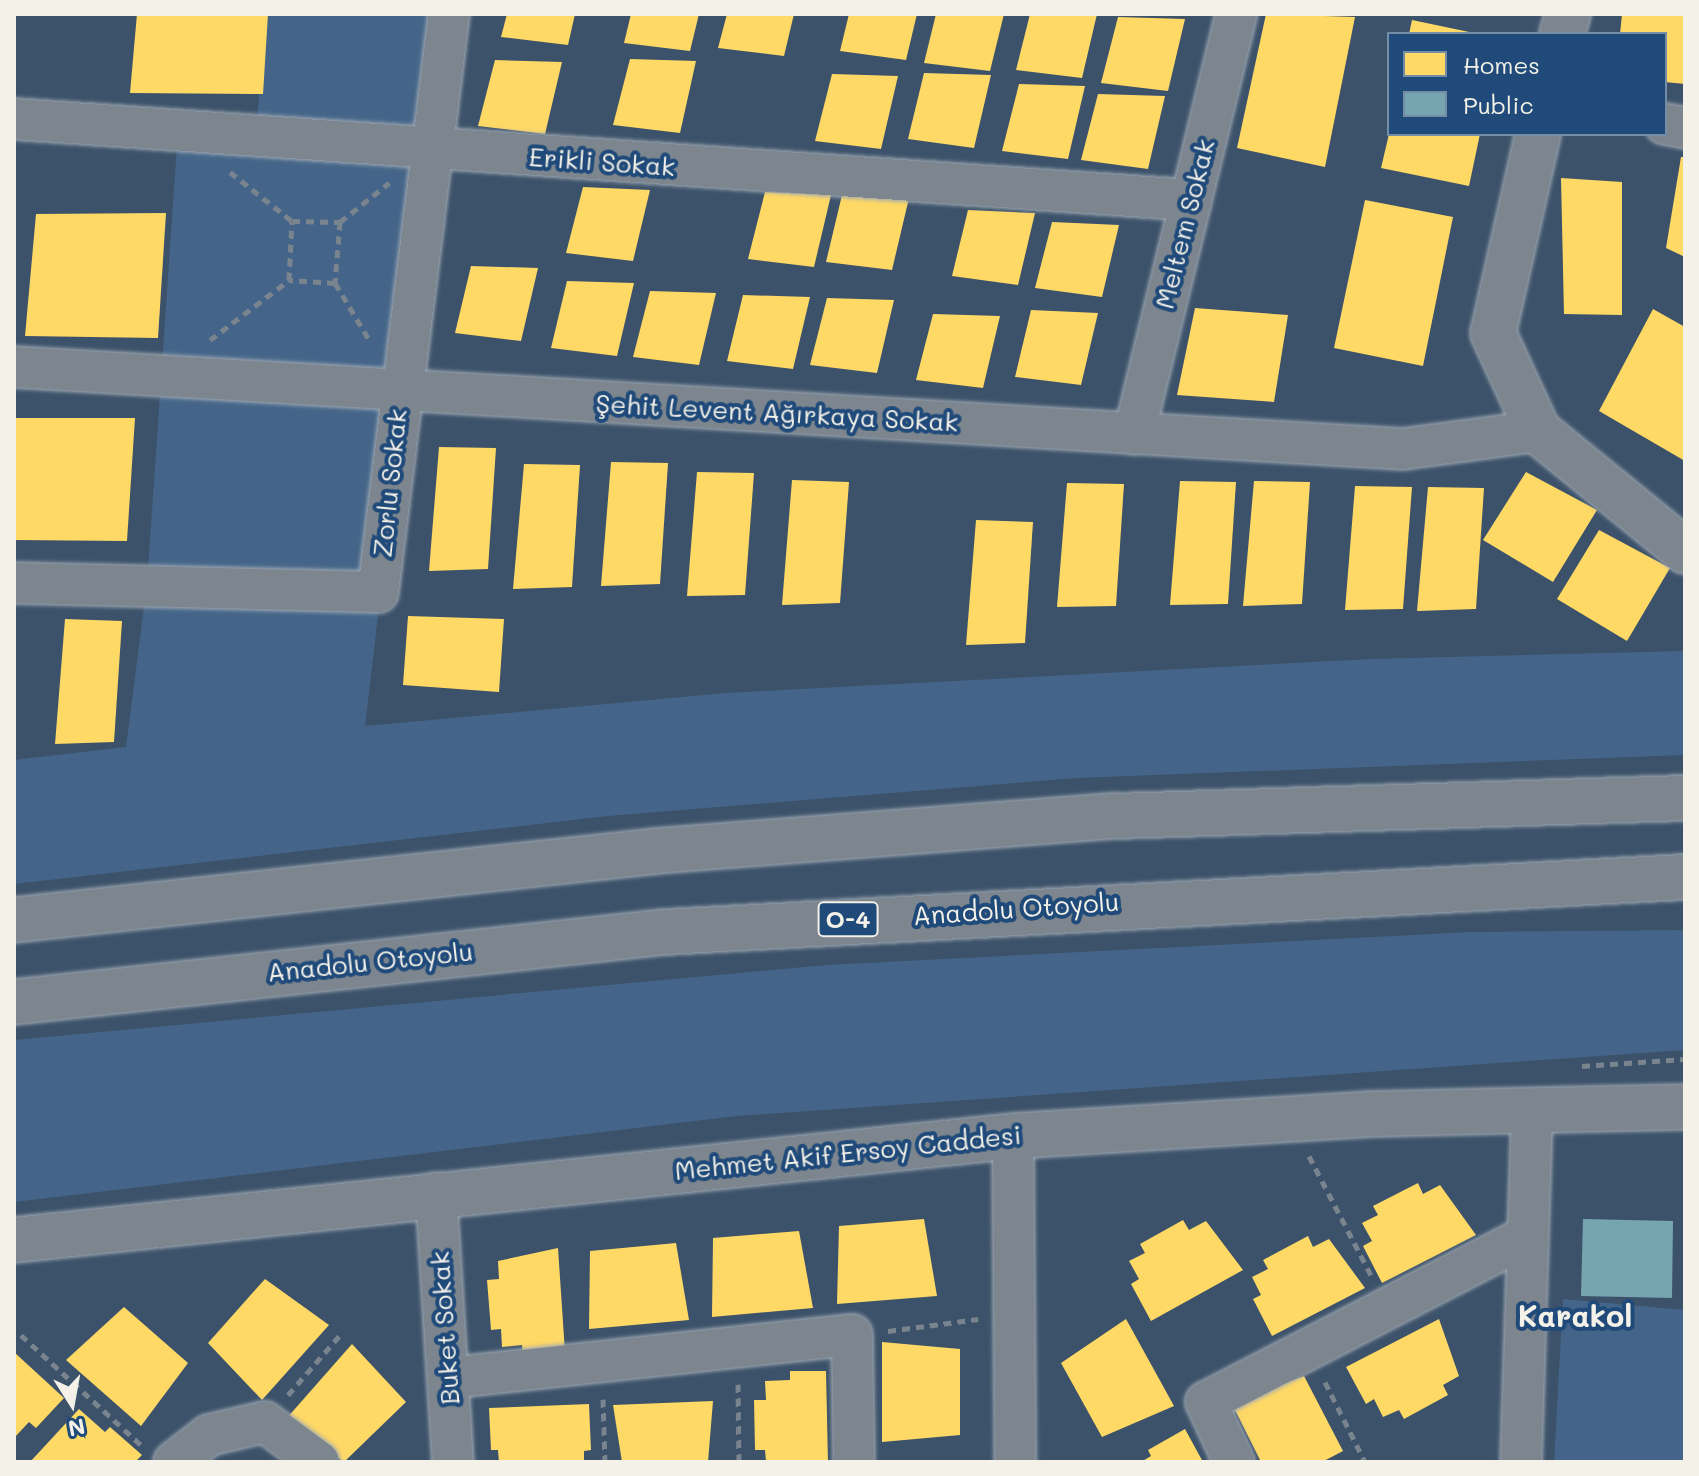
<!DOCTYPE html>
<meta charset="utf-8">
<style>
body{margin:0}
#map{position:relative;width:1699px;height:1476px;overflow:hidden;background:#3c526a;font-family:Mali,sans-serif}
div>[style]{position:absolute}
[style*='--x']{left:calc(var(--x)*1px);top:calc(var(--y)*1px);width:calc(var(--w)*1px);rotate:calc(var(--a)*1deg)}
.green>*{inset:0;background:#446589}
.homes>*{inset:0;background:#ffd966}
.public>*{inset:0;background:#76a5af}
.path>*{height:5px;margin-top:-2.5px;transform-origin:0;background:repeating-linear-gradient(90deg,#79848f 0 8px,transparent 0 14px)}
.roads{filter:drop-shadow(0 0 2px #9fa8b2) drop-shadow(0 0 2px #9fa8b2)}
.minor>*{height:40px;margin:-20px;padding:0 20px;transform-origin:20px;border-radius:20px;background:#7d868e}
.tertiary>*{height:44px;margin:-22px;padding:0 22px;transform-origin:22px;border-radius:22px;background:#7d868e}
.motorway>*{height:44px;margin:-22px;padding:0 22px;transform-origin:22px;border-radius:22px;background:#7d868e}
span{translate:-50% -50%;white-space:nowrap;text-align:center;line-height:1.15;-webkit-text-stroke:8px #1f4a7a;paint-order:stroke}
.shield-label span{padding:2px 6px;background:#1f4a7a;border:2px solid;border-radius:6px;-webkit-text-stroke-width:0}
.shield-label{font-size:24px;color:#f4f1e8;font-weight:700}
.street-label{font-size:26px;color:#f4f1e8}
.quarter-label{font-size:30px;color:#f4f1e8;font-weight:700}
.frame{position:absolute;inset:0;border:16px solid #f4f1e8;pointer-events:none}
.legend{position:absolute;left:1387px;top:32px;width:280px;height:104px;box-sizing:border-box;background:#1f4a7a;border:2px solid #748da6;margin:0;padding:10px 14px;list-style:none;font-size:24px;color:#f4f1e8}
.legend li{display:flex;align-items:center;gap:16px;height:40px}
.legend b{width:40px;border:2px solid #748da6}
.north{position:absolute;left:32px;top:1364px;width:80px;height:80px;-webkit-text-stroke:6px #1f4a7a;paint-order:stroke;rotate:169deg;font-size:22px;font-weight:700;line-height:32px;text-align:center;color:#f4f1e8}
.north::after{content:'';display:block;margin:auto;width:28px;height:36px;background:#f4f1e8;clip-path:polygon(50% 0,100% 100%,50% 72%,0 100%)}
</style>
<div id="map">
<div class="green">
<div style="clip-path:polygon(268px 14px,449px 14px,365px 726px,726px 693px,1372px 659px,1685px 651px,1685px 755px,1076px 778px,608px 816px,14px 884px,14px 760px,126px 747px,147px 584px,178px 131px,255px 136px)"></div>
<div style="clip-path:polygon(1685px 930px,1685px 1050px,737px 1116px,14px 1202px,14px 1040px,826px 965px,1472px 932px)"></div>
<div style="clip-path:polygon(1563px 1299px,1685px 1310px,1685px 1462px,1554px 1462px)"></div>
</div>
<div class="homes">
<div style="clip-path:polygon(137px 14px,268px 14px,263px 94px,130px 93px)"></div>
<div style="clip-path:polygon(507px 14px,575px 14px,568px 45px,501px 37px)"></div>
<div style="clip-path:polygon(631px 14px,699px 14px,690px 51px,624px 43px)"></div>
<div style="clip-path:polygon(727px 14px,794px 14px,784px 56px,718px 48px)"></div>
<div style="clip-path:polygon(849px 14px,917px 14px,906px 60px,840px 51px)"></div>
<div style="clip-path:polygon(936px 14px,1004px 14px,990px 71px,924px 63px)"></div>
<div style="clip-path:polygon(1030px 14px,1097px 14px,1082px 78px,1016px 70px)"></div>
<div style="clip-path:polygon(1266px 14px,1355px 17px,1325px 167px,1237px 148px)"></div>
<div style="clip-path:polygon(1622px 14px,1685px 14px,1685px 84px,1665px 82px,1665px 34px,1620px 34px)"></div>
<div style="clip-path:polygon(1118px 17px,1185px 19px,1168px 91px,1101px 83px)"></div>
<div style="clip-path:polygon(1412px 20px,1474px 33px,1474px 34px,1409px 34px)"></div>
<div style="clip-path:polygon(630px 59px,696px 61px,680px 133px,613px 125px)"></div>
<div style="clip-path:polygon(495px 60px,562px 62px,545px 134px,478px 126px)"></div>
<div style="clip-path:polygon(924px 73px,991px 75px,974px 148px,908px 139px)"></div>
<div style="clip-path:polygon(832px 74px,898px 76px,881px 149px,815px 141px)"></div>
<div style="clip-path:polygon(1019px 84px,1085px 86px,1068px 159px,1002px 151px)"></div>
<div style="clip-path:polygon(1098px 94px,1165px 96px,1148px 169px,1081px 160px)"></div>
<div style="clip-path:polygon(1389px 134px,1480px 134px,1469px 186px,1381px 168px)"></div>
<div style="clip-path:polygon(1681px 157px,1685px 157px,1685px 257px,1666px 248px)"></div>
<div style="clip-path:polygon(1561px 178px,1622px 182px,1622px 315px,1564px 314px)"></div>
<div style="clip-path:polygon(583px 187px,650px 190px,633px 261px,566px 253px)"></div>
<div style="clip-path:polygon(765px 192px,831px 195px,814px 267px,748px 259px)"></div>
<div style="clip-path:polygon(842px 195px,909px 198px,892px 270px,826px 262px)"></div>
<div style="clip-path:polygon(1365px 200px,1453px 217px,1423px 366px,1334px 348px)"></div>
<div style="clip-path:polygon(968px 210px,1035px 213px,1018px 285px,952px 276px)"></div>
<div style="clip-path:polygon(166px 213px,158px 338px,25px 336px,36px 214px)"></div>
<div style="clip-path:polygon(1052px 222px,1119px 225px,1102px 297px,1035px 288px)"></div>
<div style="clip-path:polygon(471px 266px,538px 268px,521px 341px,455px 333px)"></div>
<div style="clip-path:polygon(567px 281px,634px 283px,617px 356px,551px 348px)"></div>
<div style="clip-path:polygon(650px 291px,716px 293px,699px 365px,633px 357px)"></div>
<div style="clip-path:polygon(743px 295px,810px 297px,793px 369px,727px 361px)"></div>
<div style="clip-path:polygon(827px 298px,894px 300px,877px 373px,810px 365px)"></div>
<div style="clip-path:polygon(1195px 308px,1288px 315px,1274px 402px,1177px 395px)"></div>
<div style="clip-path:polygon(1653px 309px,1685px 327px,1685px 461px,1599px 411px)"></div>
<div style="clip-path:polygon(1031px 310px,1098px 313px,1081px 385px,1015px 377px)"></div>
<div style="clip-path:polygon(933px 314px,1000px 316px,983px 388px,916px 380px)"></div>
<div style="clip-path:polygon(14px 418px,135px 418px,127px 541px,14px 540px)"></div>
<div style="clip-path:polygon(439px 447px,496px 448px,488px 569px,429px 571px)"></div>
<div style="clip-path:polygon(611px 462px,668px 463px,660px 584px,601px 586px)"></div>
<div style="clip-path:polygon(524px 464px,580px 465px,572px 587px,513px 589px)"></div>
<div style="clip-path:polygon(697px 472px,754px 473px,745px 595px,687px 596px)"></div>
<div style="clip-path:polygon(1526px 472px,1597px 510px,1553px 582px,1483px 540px)"></div>
<div style="clip-path:polygon(792px 480px,849px 482px,840px 603px,782px 605px)"></div>
<div style="clip-path:polygon(1180px 481px,1236px 482px,1228px 604px,1170px 605px)"></div>
<div style="clip-path:polygon(1254px 481px,1310px 482px,1302px 604px,1243px 606px)"></div>
<div style="clip-path:polygon(1067px 483px,1124px 484px,1116px 606px,1057px 607px)"></div>
<div style="clip-path:polygon(1355px 486px,1412px 487px,1403px 609px,1345px 610px)"></div>
<div style="clip-path:polygon(1428px 487px,1484px 488px,1476px 609px,1417px 611px)"></div>
<div style="clip-path:polygon(976px 520px,1033px 522px,1025px 643px,966px 645px)"></div>
<div style="clip-path:polygon(1599px 530px,1670px 568px,1627px 641px,1557px 599px)"></div>
<div style="clip-path:polygon(408px 616px,504px 619px,499px 692px,403px 685px)"></div>
<div style="clip-path:polygon(65px 619px,122px 621px,114px 742px,55px 744px)"></div>
<div style="clip-path:polygon(1418px 1183px,1423px 1194px,1440px 1185px,1476px 1235px,1382px 1283px,1363px 1246px,1372px 1241px,1362px 1223px,1378px 1215px,1373px 1206px)"></div>
<div style="clip-path:polygon(924px 1219px,937px 1296px,837px 1304px,839px 1226px)"></div>
<div style="clip-path:polygon(1183px 1220px,1189px 1230px,1206px 1221px,1243px 1270px,1151px 1321px,1131px 1284px,1139px 1279px,1129px 1261px,1145px 1253px,1140px 1244px)"></div>
<div style="clip-path:polygon(799px 1231px,813px 1308px,712px 1317px,713px 1238px)"></div>
<div style="clip-path:polygon(1308px 1236px,1313px 1247px,1329px 1239px,1365px 1288px,1272px 1336px,1253px 1299px,1261px 1295px,1252px 1277px,1268px 1269px,1263px 1260px)"></div>
<div style="clip-path:polygon(676px 1243px,689px 1320px,589px 1329px,590px 1251px)"></div>
<div style="clip-path:polygon(558px 1248px,565px 1352px,523px 1355px,522px 1345px,502px 1347px,501px 1329px,491px 1330px,487px 1280px,499px 1279px,498px 1261px)"></div>
<div style="clip-path:polygon(265px 1279px,329px 1325px,262px 1400px,208px 1343px)"></div>
<div style="clip-path:polygon(124px 1307px,188px 1363px,141px 1426px,66px 1360px)"></div>
<div style="clip-path:polygon(1126px 1319px,1174px 1406px,1102px 1437px,1061px 1363px)"></div>
<div style="clip-path:polygon(1439px 1319px,1459px 1376px,1443px 1385px,1448px 1395px,1404px 1419px,1399px 1410px,1383px 1417px,1374px 1399px,1366px 1404px,1346px 1367px)"></div>
<div style="clip-path:polygon(882px 1342px,960px 1349px,960px 1435px,882px 1442px)"></div>
<div style="clip-path:polygon(352px 1344px,406px 1402px,344px 1462px,286px 1419px)"></div>
<div style="clip-path:polygon(14px 1352px,64px 1398px,36px 1428px,29px 1422px,14px 1438px)"></div>
<div style="clip-path:polygon(790px 1371px,826px 1371px,828px 1462px,766px 1462px,765px 1450px,755px 1450px,754px 1400px,766px 1400px,765px 1381px,790px 1380px)"></div>
<div style="clip-path:polygon(1304px 1376px,1343px 1451px,1322px 1462px,1261px 1462px,1232px 1404px)"></div>
<div style="clip-path:polygon(713px 1401px,708px 1462px,622px 1462px,613px 1405px)"></div>
<div style="clip-path:polygon(589px 1404px,591px 1450px,584px 1451px,584px 1462px,499px 1462px,498px 1450px,491px 1450px,489px 1408px)"></div>
<div style="clip-path:polygon(79px 1409px,105px 1432px,110px 1427px,142px 1455px,135px 1462px,30px 1462px)"></div>
<div style="clip-path:polygon(1185px 1429px,1203px 1462px,1141px 1462px,1151px 1456px,1148px 1450px)"></div>
</div>
<div class="public">
<div style="clip-path:polygon(1583px 1219px,1673px 1221px,1672px 1298px,1581px 1296px)"></div>
</div>
<div class="path">
<div style="--x:230;--y:172;--w:79;--a:38.3"></div>
<div style="--x:340;--y:222;--w:63;--a:-38.5"></div>
<div style="--x:335;--y:283;--w:46;--a:-176.3"></div>
<div style="--x:289;--y:280;--w:59;--a:-87.1"></div>
<div style="--x:292;--y:221;--w:48;--a:1.2"></div>
<div style="--x:340;--y:222;--w:61;--a:94.7"></div>
<div style="--x:335;--y:283;--w:68;--a:58.9"></div>
<div style="--x:210;--y:340;--w:99;--a:-37.2"></div>
<div style="--x:1582;--y:1066;--w:103;--a:-3.9"></div>
<div style="--x:1309;--y:1156;--w:134;--a:62.5"></div>
<div style="--x:888;--y:1331;--w:91;--a:-7.6"></div>
<div style="--x:21;--y:1335;--w:163;--a:42.5"></div>
<div style="--x:1325;--y:1382;--w:89;--a:63.4"></div>
<div style="--x:738;--y:1384;--w:78;--a:89.3"></div>
<div style="--x:288;--y:1395;--w:79;--a:-49.1"></div>
<div style="--x:603;--y:1399;--w:63;--a:88.2"></div>
</div>
<div class="roads">
<div class="minor">
<div style="--x:14;--y:119;--w:1180;--a:3.94"></div>
<div style="--x:1665;--y:124;--w:20;--a:11"></div>
<div style="--x:14;--y:367;--w:1391;--a:3.38"></div>
<div style="--x:1403;--y:449;--w:136;--a:-7.6"></div>
<div style="--x:1134;--y:434;--w:432;--a:-76.3"></div>
<div style="--x:14;--y:583;--w:364;--a:1.4"></div>
<div style="--x:378;--y:592;--w:582;--a:-83"></div>
<div style="--x:1013;--y:1136;--w:326;--a:89.6"></div>
<div style="--x:436;--y:1193;--w:270;--a:86.4"></div>
<div style="--x:448;--y:1378;--w:406;--a:-6.1"></div>
<div style="--x:852;--y:1335;--w:127;--a:89.1"></div>
<div style="--x:174;--y:1462;--w:44;--a:-37.6"></div>
<div style="--x:209;--y:1435;--w:57;--a:-13.1"></div>
<div style="--x:265;--y:1422;--w:67;--a:36.5"></div>
<div style="--x:1234;--y:1462;--w:66;--a:-115"></div>
<div style="--x:1206;--y:1402;--w:362;--a:-27.3"></div>
<div style="--x:1521;--y:1462;--w:353;--a:-88.2"></div>
</div>
<div class="tertiary">
<div style="--x:1562;--y:34;--w:21;--a:-73"></div>
<div style="--x:1538;--y:134;--w:204;--a:102.7"></div>
<div style="--x:1493;--y:333;--w:108;--a:65.3"></div>
<div style="--x:1538;--y:431;--w:190;--a:39.2"></div>
<div style="--x:14;--y:1240;--w:1004;--a:-5.94"></div>
<div style="--x:1013;--y:1136;--w:360;--a:-3.5"></div>
<div style="--x:1372;--y:1114;--w:313;--a:-1.3"></div>
</div>
<div class="motorway">
<div style="--x:14;--y:920;--w:646;--a:-6.13"></div>
<div style="--x:656;--y:851;--w:461;--a:-4.4"></div>
<div style="--x:1116;--y:816;--w:569;--a:-1.81"></div>
<div style="--x:14;--y:1002;--w:655;--a:-6.14"></div>
<div style="--x:665;--y:932;--w:1021;--a:-3.09"></div>
</div>
</div>
<div class="shield-label">
<span style="left:848px;top:919px">O-4</span>
</div>
<div class="street-label">
<span style="left:602px;top:162px;rotate:4deg">Erikli Sokak</span>
<span style="left:1185px;top:224px;rotate:-76deg">Meltem Sokak</span>
<span style="left:777px;top:413px;rotate:3deg">Şehit Levent Ağırkaya Sokak</span>
<span style="left:390px;top:483px;rotate:-84deg">Zorlu Sokak</span>
<span style="left:1016px;top:909px;rotate:-4deg">Anadolu Otoyolu</span>
<span style="left:370px;top:962px;rotate:-6deg">Anadolu Otoyolu</span>
<span style="left:848px;top:1153px;rotate:-6deg">Mehmet Akif Ersoy Caddesi</span>
<span style="left:445px;top:1328px;rotate:-94deg">Buket Sokak</span>
</div>
<div class="quarter-label">
<span style="left:1575px;top:1315px">Karakol</span>
</div>
<div class="frame"></div>
<ul class="legend">
<li><b style="height:22px;background:#ffd966"></b>Homes</li>
<li><b style="height:22px;background:#76a5af"></b>Public</li>
</ul>
<div class="north">N</div>
</div>
